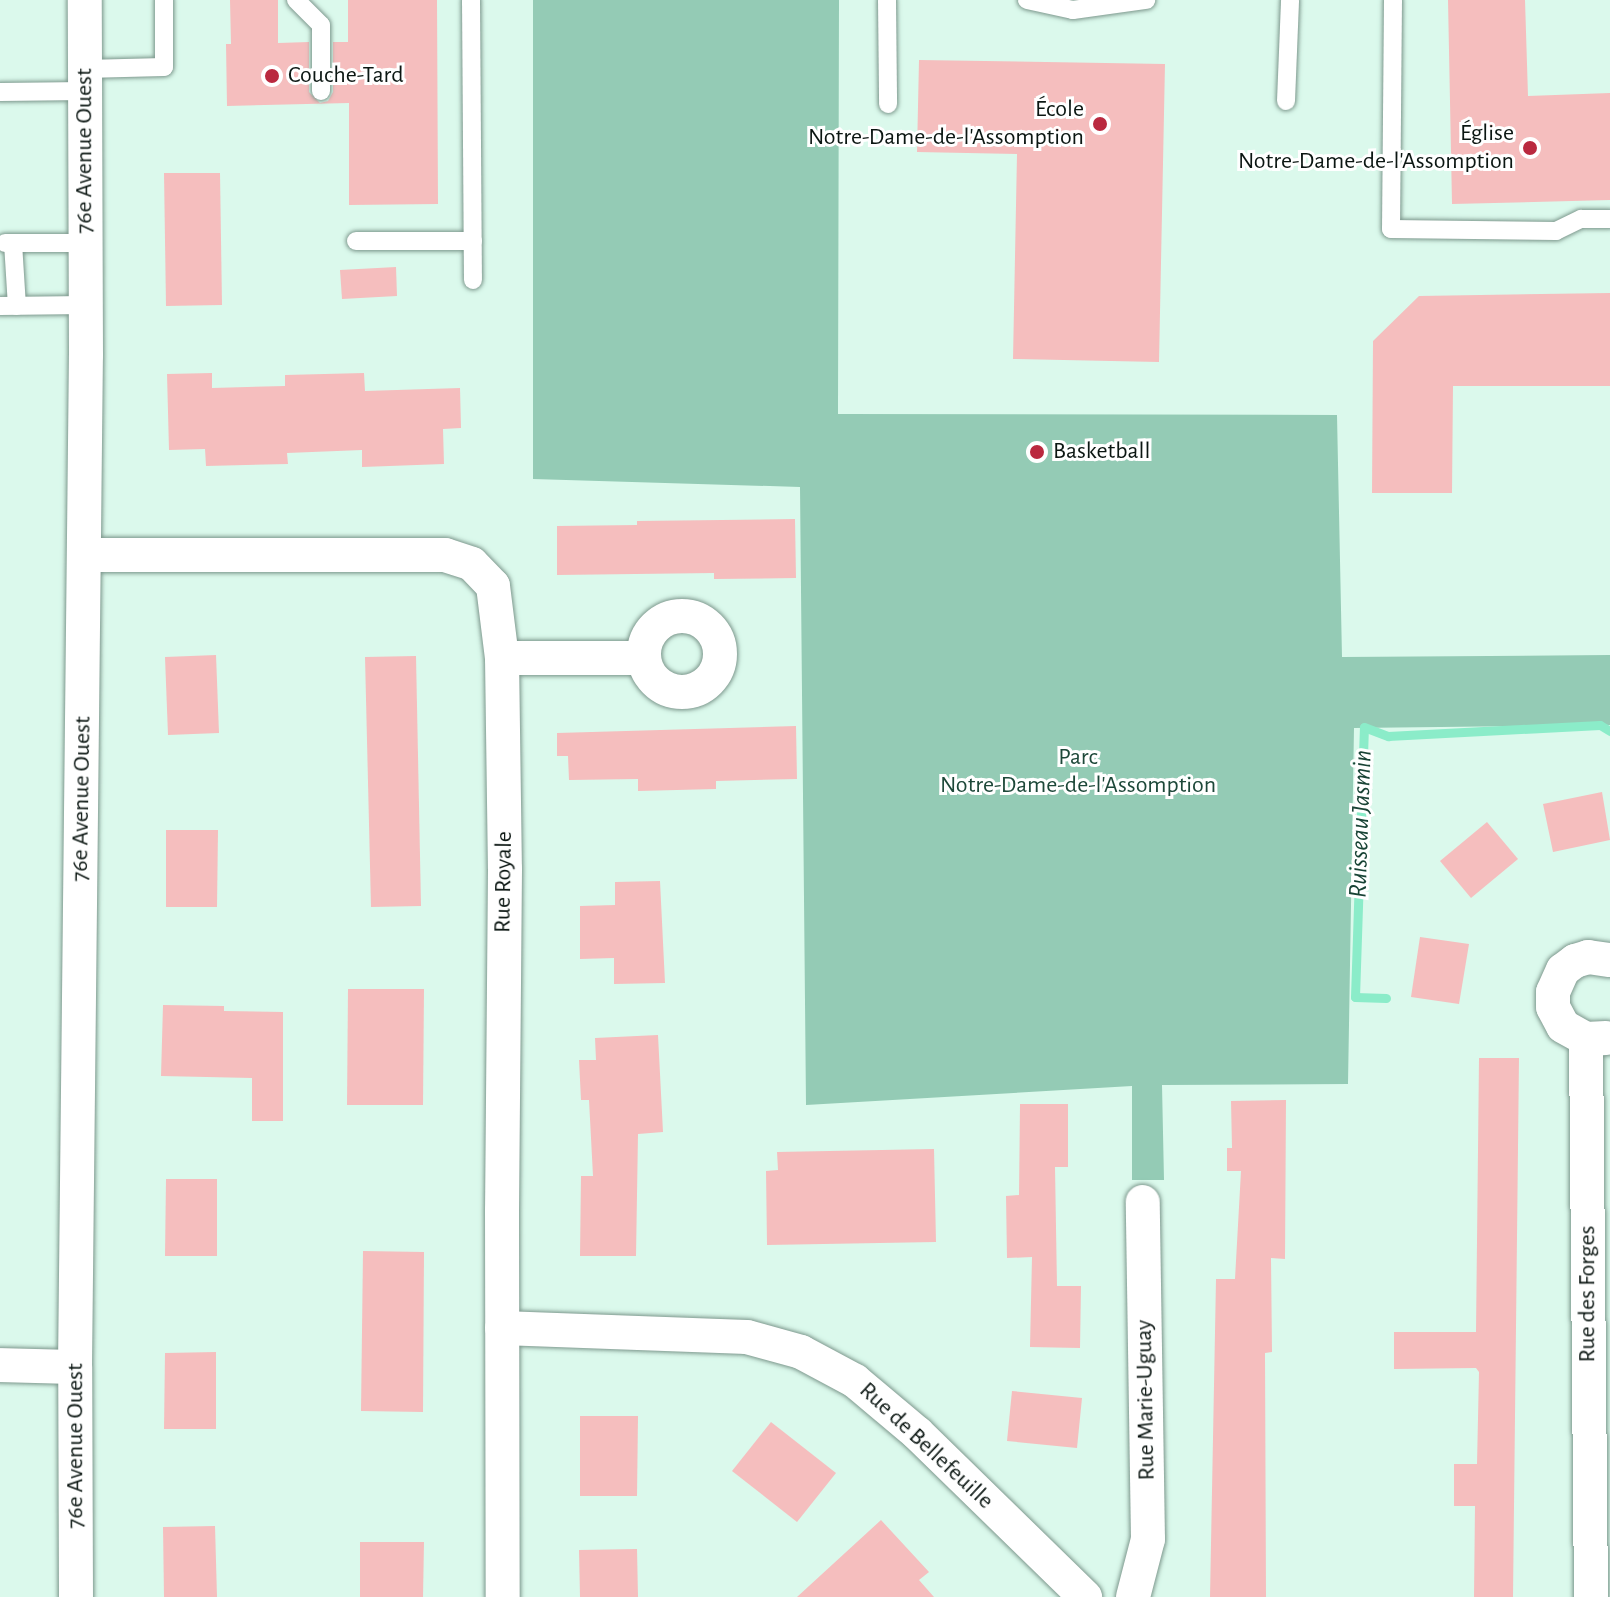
<!DOCTYPE html>
<meta charset="utf-8">
<style>
body{margin:0}
#map{position:relative;width:1610px;height:1597px;overflow:hidden;background:#dbf9ec;font-family:"Alegreya Sans",sans-serif}
div>[style]{position:absolute}
[style*='--x']{left:calc(var(--x)*1px);top:calc(var(--y)*1px);width:calc(var(--w)*1px);rotate:calc(var(--a)*1deg)}
.green>*{inset:0;background:#94cbb5}
.stream>*{height:9px;margin:-4.5px;padding:0 4.5px;transform-origin:4.5px;border-radius:4.5px;background:#8becc9}
.building>*{inset:0;background:#f5bebe}
.roads{filter:drop-shadow(0 0 2px #7d988d) drop-shadow(0 0 2px #7d988d)}
.lane>*{height:18px;margin:-9px;padding:0 9px;transform-origin:9px;border-radius:9px;background:#fff}
.street>*{height:34px;margin:-17px;padding:0 17px;transform-origin:17px;border-radius:17px;background:#fff}
.street>.ring{margin:-17px;padding:0;box-sizing:content-box;background:none;border:34px solid #fff;border-radius:50%}
.dots>*{width:22px;height:22px;translate:-50% -50%;box-sizing:border-box;border:4px solid #fff;border-radius:50%}
span{translate:-50% -50%;white-space:nowrap;text-align:center;line-height:1.15;-webkit-text-stroke:6px #fff;paint-order:stroke}
.poi-label{font-size:24px;color:#0b1612}
.left{translate:0 -50%;text-align:left}
.right{translate:-100% -50%;text-align:right}
.street-label{font-size:24px;color:#0b1612}
.park-label{font-size:24px;color:#1d4839}
.water-label{font-size:26px;color:#184335;font-style:italic}
</style>
<div id="map">
<div class="green">
<div style="clip-path:polygon(533px 0,839px 0,838px 414px,1337px 415px,1342px 657px,1610px 655px,1610px 725px,1354px 728px,1348px 1084px,1162px 1085px,1164px 1180px,1132px 1180px,1132px 1086px,806px 1105px,800px 487px,533px 479px)"></div>
</div>
<div class="stream">
<div style="--x:1386;--y:998;--w:31;--a:-178"></div>
<div style="--x:1355;--y:997;--w:270;--a:-88.1"></div>
<div style="--x:1364;--y:727;--w:26;--a:21"></div>
<div style="--x:1388;--y:736;--w:212;--a:-3"></div>
<div style="--x:1600;--y:725;--w:12;--a:31"></div>
</div>
<div class="building">
<div style="clip-path:polygon(230px 0,278px 0,278px 43px,309px 42px,309px 92px,320px 103px,328px 101px,333px 92px,333px 42px,348px 42px,348px 0,437px 0,438px 204px,349px 205px,349px 103px,227px 106px,226px 44px,231px 44px)"></div>
<div style="clip-path:polygon(1448px 0,1525px 0,1528px 96px,1610px 93px,1610px 200px,1452px 204px)"></div>
<div style="clip-path:polygon(919px 60px,1165px 64px,1159px 362px,1013px 359px,1017px 154px,917px 152px)"></div>
<div style="clip-path:polygon(164px 173px,220px 173px,222px 305px,166px 306px)"></div>
<div style="clip-path:polygon(396px 267px,397px 296px,342px 299px,340px 270px)"></div>
<div style="clip-path:polygon(1610px 293px,1610px 386px,1453px 386px,1452px 493px,1372px 493px,1373px 341px,1419px 296px)"></div>
<div style="clip-path:polygon(212px 373px,212px 388px,285px 386px,285px 375px,364px 373px,365px 391px,460px 388px,461px 428px,443px 429px,444px 464px,362px 467px,362px 450px,287px 453px,288px 464px,206px 466px,205px 449px,169px 450px,167px 374px)"></div>
<div style="clip-path:polygon(795px 519px,796px 578px,714px 579px,714px 573px,557px 575px,557px 526px,637px 525px,637px 521px)"></div>
<div style="clip-path:polygon(216px 655px,219px 733px,168px 735px,165px 657px)"></div>
<div style="clip-path:polygon(416px 656px,421px 906px,371px 907px,365px 657px)"></div>
<div style="clip-path:polygon(796px 726px,797px 779px,716px 781px,716px 789px,638px 791px,638px 779px,569px 780px,568px 756px,557px 756px,557px 733px)"></div>
<div style="clip-path:polygon(1602px 792px,1610px 840px,1553px 852px,1543px 804px)"></div>
<div style="clip-path:polygon(1487px 822px,1518px 859px,1471px 898px,1440px 861px)"></div>
<div style="clip-path:polygon(166px 830px,218px 830px,217px 907px,166px 907px)"></div>
<div style="clip-path:polygon(660px 881px,665px 983px,614px 984px,614px 958px,580px 959px,580px 906px,615px 905px,615px 882px)"></div>
<div style="clip-path:polygon(1420px 937px,1469px 944px,1459px 1004px,1411px 997px)"></div>
<div style="clip-path:polygon(348px 989px,424px 989px,423px 1105px,347px 1105px)"></div>
<div style="clip-path:polygon(163px 1005px,224px 1006px,224px 1011px,283px 1012px,283px 1121px,252px 1121px,252px 1078px,161px 1076px)"></div>
<div style="clip-path:polygon(658px 1035px,663px 1132px,638px 1134px,636px 1256px,580px 1256px,581px 1176px,593px 1176px,589px 1100px,581px 1100px,579px 1060px,596px 1060px,595px 1038px)"></div>
<div style="clip-path:polygon(1479px 1058px,1519px 1058px,1513px 1597px,1474px 1597px,1475px 1506px,1454px 1506px,1454px 1464px,1477px 1464px,1479px 1372px,1476px 1368px,1394px 1369px,1394px 1332px,1476px 1332px)"></div>
<div style="clip-path:polygon(1286px 1100px,1285px 1259px,1271px 1258px,1272px 1352px,1265px 1353px,1266px 1597px,1210px 1597px,1216px 1279px,1235px 1279px,1241px 1171px,1227px 1171px,1227px 1148px,1232px 1148px,1231px 1101px)"></div>
<div style="clip-path:polygon(1020px 1104px,1068px 1104px,1068px 1167px,1055px 1167px,1057px 1286px,1081px 1286px,1080px 1348px,1030px 1347px,1032px 1257px,1007px 1258px,1006px 1196px,1019px 1195px)"></div>
<div style="clip-path:polygon(934px 1149px,936px 1242px,767px 1245px,766px 1171px,778px 1170px,777px 1152px)"></div>
<div style="clip-path:polygon(166px 1179px,217px 1179px,217px 1256px,165px 1256px)"></div>
<div style="clip-path:polygon(363px 1251px,424px 1252px,423px 1412px,361px 1411px)"></div>
<div style="clip-path:polygon(216px 1352px,216px 1429px,164px 1429px,165px 1353px)"></div>
<div style="clip-path:polygon(1012px 1391px,1082px 1398px,1077px 1448px,1007px 1441px)"></div>
<div style="clip-path:polygon(580px 1416px,638px 1416px,637px 1496px,580px 1496px)"></div>
<div style="clip-path:polygon(771px 1422px,836px 1473px,797px 1522px,732px 1471px)"></div>
<div style="clip-path:polygon(881px 1520px,929px 1572px,919px 1580px,934px 1597px,797px 1597px)"></div>
<div style="clip-path:polygon(215px 1526px,217px 1597px,164px 1597px,163px 1527px)"></div>
<div style="clip-path:polygon(360px 1542px,424px 1542px,423px 1597px,360px 1597px)"></div>
<div style="clip-path:polygon(637px 1549px,638px 1597px,580px 1597px,579px 1550px)"></div>
</div>
<div class="roads">
<div class="lane">
<div style="--x:296;--y:0;--w:35;--a:45"></div>
<div style="--x:321;--y:25;--w:66;--a:90"></div>
<div style="--x:471;--y:0;--w:280;--a:89.6"></div>
<div style="--x:887;--y:0;--w:104;--a:89.4"></div>
<div style="--x:1027;--y:0;--w:47;--a:12.3"></div>
<div style="--x:1073;--y:10;--w:74;--a:-7.8"></div>
<div style="--x:1393;--y:0;--w:229;--a:90.5"></div>
<div style="--x:1391;--y:229;--w:165;--a:0.7"></div>
<div style="--x:1556;--y:231;--w:28;--a:-26"></div>
<div style="--x:1581;--y:219;--w:29;--a:0"></div>
<div style="--x:85;--y:69;--w:79;--a:-1.5"></div>
<div style="--x:164;--y:67;--w:67;--a:-90"></div>
<div style="--x:0;--y:92;--w:85;--a:-0.7"></div>
<div style="--x:1286;--y:101;--w:101;--a:-87.7"></div>
<div style="--x:356;--y:241;--w:117;--a:0"></div>
<div style="--x:5;--y:243;--w:81;--a:0"></div>
<div style="--x:13;--y:243;--w:63;--a:86.4"></div>
<div style="--x:0;--y:306;--w:86;--a:-0.7"></div>
</div>
<div class="street">
<div style="--x:85;--y:555;--w:360;--a:0"></div>
<div style="--x:445;--y:555;--w:28;--a:18"></div>
<div style="--x:472;--y:564;--w:30;--a:46"></div>
<div style="--x:493;--y:586;--w:73;--a:82.9"></div>
<div style="--x:502;--y:658;--w:211;--a:89.2"></div>
<div style="--x:505;--y:869;--w:342;--a:90.5"></div>
<div style="--x:502;--y:1211;--w:386;--a:89.9"></div>
<div class="ring" style="left:644px;top:616px;width:42px;height:42px"></div>
<div style="--x:502;--y:658;--w:142;--a:0"></div>
<div style="--x:1606;--y:1038;--w:20;--a:177"></div>
<div style="--x:1586;--y:1039;--w:26;--a:-151"></div>
<div style="--x:1563;--y:1026;--w:21;--a:-118"></div>
<div style="--x:1553;--y:1007;--w:15;--a:-90"></div>
<div style="--x:1553;--y:992;--w:24;--a:-66"></div>
<div style="--x:1563;--y:970;--w:15;--a:-37"></div>
<div style="--x:1575;--y:961;--w:14;--a:-17"></div>
<div style="--x:1588;--y:957;--w:22;--a:8"></div>
<div style="--x:1586;--y:1039;--w:558;--a:89.49"></div>
<div style="--x:502;--y:1328;--w:245;--a:2.1"></div>
<div style="--x:747;--y:1337;--w:56;--a:15.5"></div>
<div style="--x:801;--y:1352;--w:61;--a:28.2"></div>
<div style="--x:855;--y:1381;--w:81;--a:40"></div>
<div style="--x:917;--y:1433;--w:235;--a:44.3"></div>
<div style="--x:0;--y:1365;--w:75;--a:1.5"></div>
<div style="--x:76;--y:1597;--w:230;--a:-90.2"></div>
<div style="--x:75;--y:1367;--w:1012;--a:-89.38"></div>
<div style="--x:86;--y:355;--w:355;--a:-90.2"></div>
<div style="--x:1133;--y:1597;--w:60;--a:-75.5"></div>
<div style="--x:1148;--y:1539;--w:337;--a:-90.9"></div>
</div>
</div>
<div class="dots">
<div style="left:272px;top:76px;background:#ba293f"></div>
<div style="left:1100px;top:124px;background:#ba293f"></div>
<div style="left:1530px;top:148px;background:#ba293f"></div>
<div style="left:1037px;top:452px;background:#ba293f"></div>
</div>
<div class="poi-label">
<span class="left" style="left:288px;top:76px">Couche-Tard</span>
<span class="right" style="left:1084px;top:124px">École<br>Notre-Dame-de-l'Assomption</span>
<span class="right" style="left:1514px;top:148px">Église<br>Notre-Dame-de-l'Assomption</span>
<span class="left" style="left:1053px;top:452px">Basketball</span>
</div>
<div class="street-label">
<span style="left:85px;top:151px;rotate:-90deg">76e Avenue Ouest</span>
<span style="left:82px;top:799px;rotate:-89deg">76e Avenue Ouest</span>
<span style="left:504px;top:882px;rotate:-89deg">Rue Royale</span>
<span style="left:1588px;top:1294px;rotate:-90deg">Rue des Forges</span>
<span style="left:1146px;top:1400px;rotate:-91deg">Rue Marie-Uguay</span>
<span style="left:76px;top:1446px;rotate:-90deg">76e Avenue Ouest</span>
<span style="left:926px;top:1446px;rotate:43deg">Rue de Bellefeuille</span>
</div>
<div class="park-label">
<span style="left:1078px;top:772px">Parc<br>Notre-Dame-de-l'Assomption</span>
</div>
<div class="water-label">
<span style="left:1361px;top:824px;rotate:-88deg">Ruisseau Jasmin</span>
</div>
</div>
